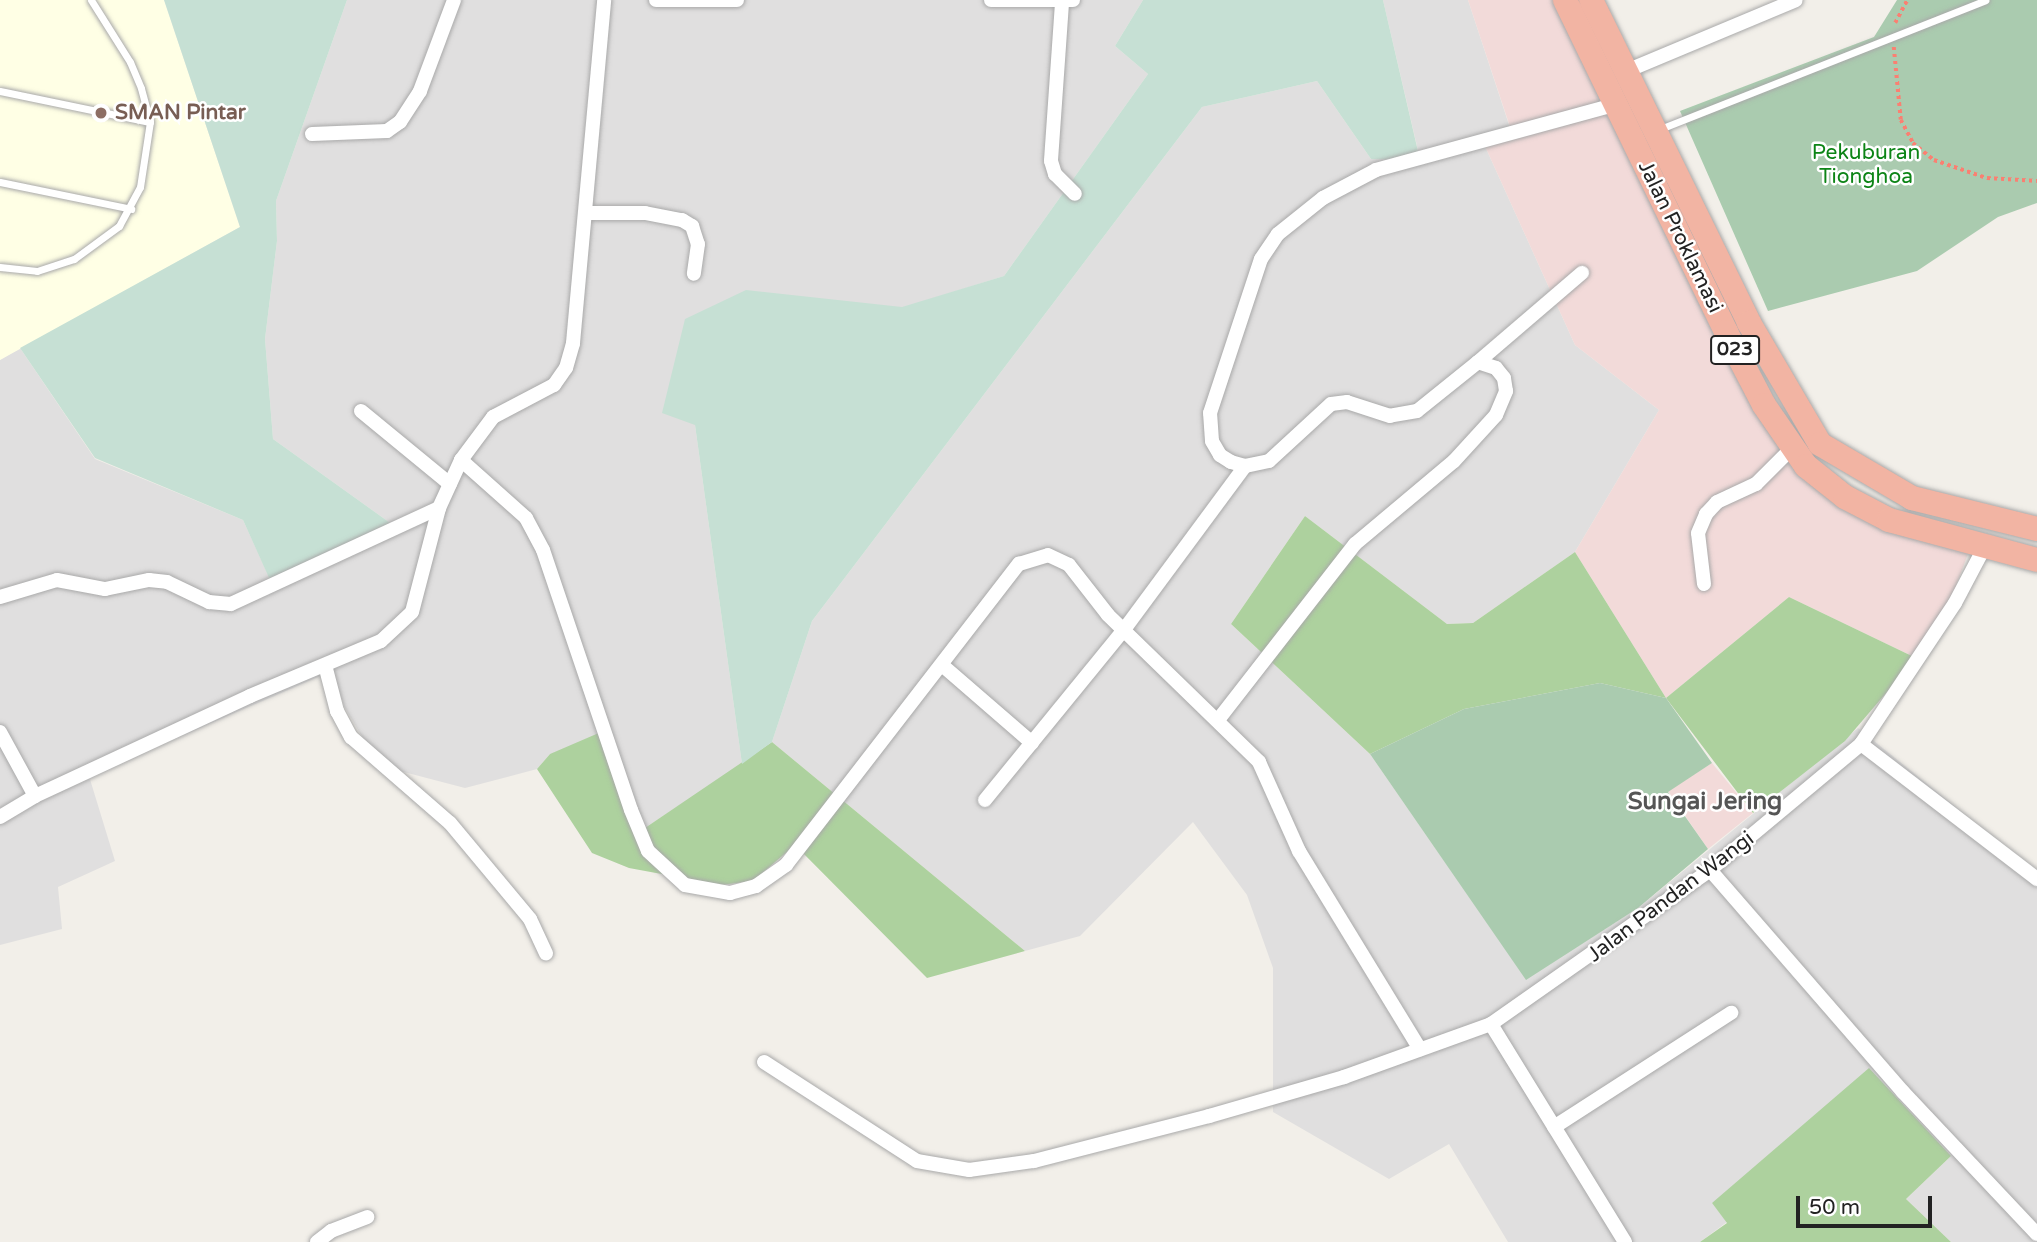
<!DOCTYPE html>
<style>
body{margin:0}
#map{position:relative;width:2037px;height:1242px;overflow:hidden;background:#f2efe9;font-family:"Varela Round",sans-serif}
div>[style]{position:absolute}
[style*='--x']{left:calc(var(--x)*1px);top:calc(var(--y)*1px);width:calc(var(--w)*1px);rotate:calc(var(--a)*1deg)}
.residential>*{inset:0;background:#e0dfdf}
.commercial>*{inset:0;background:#f2dad9}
.education>*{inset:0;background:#ffffe5}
.forest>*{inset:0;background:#add19e}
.wetland>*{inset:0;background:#c6e0d4}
.cemetery>*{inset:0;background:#aacbaf}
.path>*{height:3.5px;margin-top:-1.75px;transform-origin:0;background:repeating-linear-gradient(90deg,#fa8072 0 3.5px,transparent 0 7px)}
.roads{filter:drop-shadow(0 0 2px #a9a9a9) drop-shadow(0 0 2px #a9a9a9)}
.service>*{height:7px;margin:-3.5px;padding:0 3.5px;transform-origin:3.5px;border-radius:3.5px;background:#fff}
.minor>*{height:14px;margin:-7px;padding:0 7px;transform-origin:7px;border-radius:7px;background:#fff}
.trunk>*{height:24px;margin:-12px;padding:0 12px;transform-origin:12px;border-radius:12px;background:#f2b4a3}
.dots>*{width:19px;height:19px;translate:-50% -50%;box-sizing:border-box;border:4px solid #fff;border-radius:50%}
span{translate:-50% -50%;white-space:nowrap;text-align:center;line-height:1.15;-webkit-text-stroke:5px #fff;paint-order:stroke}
.shield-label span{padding:2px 5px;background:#fff;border:2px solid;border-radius:5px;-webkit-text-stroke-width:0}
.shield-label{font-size:19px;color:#222;font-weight:700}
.education-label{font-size:21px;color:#785e54;font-weight:700}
.left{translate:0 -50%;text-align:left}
.park-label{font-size:21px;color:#0c8416}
.street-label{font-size:21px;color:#222}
.quarter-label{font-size:24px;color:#555;font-weight:700}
.scale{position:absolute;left:1796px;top:1196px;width:136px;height:32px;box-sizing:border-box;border:4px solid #222;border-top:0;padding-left:9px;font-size:21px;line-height:24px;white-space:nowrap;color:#222;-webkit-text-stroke:5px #fff;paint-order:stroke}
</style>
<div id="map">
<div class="residential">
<div style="clip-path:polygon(347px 0,1143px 0,1115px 46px,1148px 74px,1004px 276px,902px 308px,746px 291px,695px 425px,742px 764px,645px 828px,550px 754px,537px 769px,465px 788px,400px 771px,367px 745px,344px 706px,332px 671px,89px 776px,115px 861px,58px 887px,62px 929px,0 945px,0 360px,20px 348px,95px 459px,243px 520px,270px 579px,393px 525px,273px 439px,265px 339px,277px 241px,276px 201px)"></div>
<div style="clip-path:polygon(1383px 0,1468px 0,1513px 137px,1484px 144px,1575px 345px,1659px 410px,1575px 552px,1473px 623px,1447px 624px,1305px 516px,1231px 624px,1370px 754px,1526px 979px,1638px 908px,1858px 728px,2037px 873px,2037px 1242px,1951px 1242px,1906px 1199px,1951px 1156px,1712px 1203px,1727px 1222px,1700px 1242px,1508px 1242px,1449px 1144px,1389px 1179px,1273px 1112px,1273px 968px,1247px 895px,1193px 822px,1080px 936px,1025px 951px,772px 742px,812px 621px,1202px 107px,1317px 81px,1371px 159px,1420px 159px)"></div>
</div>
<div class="commercial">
<div style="clip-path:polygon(1468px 0,1553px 0,1801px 472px,1969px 551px,1952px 597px,1916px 658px,1789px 597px,1666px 698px,1575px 552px,1659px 410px,1575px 345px,1484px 144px,1513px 136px)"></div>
<div style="clip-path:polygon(1712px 763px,1753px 813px,1708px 849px,1668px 791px)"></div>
</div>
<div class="education">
<div style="clip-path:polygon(0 0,164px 0,240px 227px,0 360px)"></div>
</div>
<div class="forest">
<div style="clip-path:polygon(1305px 516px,1447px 624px,1473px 623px,1575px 552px,1666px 698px,1789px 597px,1916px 658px,1845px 741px,1753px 813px,1666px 698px,1600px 683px,1464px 709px,1370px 754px,1231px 624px)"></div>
<div style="clip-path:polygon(608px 729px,645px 828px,772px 742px,1025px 951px,927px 978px,795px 845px,753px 881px,721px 885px,629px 868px,592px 853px,537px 769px,550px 754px)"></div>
<div style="clip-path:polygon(1869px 1068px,1951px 1156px,1906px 1199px,1951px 1242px,1700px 1242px,1727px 1223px,1712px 1203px)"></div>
</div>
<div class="wetland">
<div style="clip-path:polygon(164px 0,347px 0,276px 201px,277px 241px,265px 339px,273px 439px,393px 525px,270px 580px,243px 520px,95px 458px,20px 348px,240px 227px)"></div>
<div style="clip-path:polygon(1143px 0,1383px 0,1420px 160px,1371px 159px,1317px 81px,1202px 107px,812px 621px,772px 742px,742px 764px,695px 425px,662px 413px,685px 319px,746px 290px,902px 307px,1004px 276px,1148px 74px,1115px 46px)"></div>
</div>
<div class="cemetery">
<div style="clip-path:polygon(1897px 0,2037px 0,2037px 203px,1998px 217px,1917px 271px,1768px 311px,1680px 111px,1874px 37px)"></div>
<div style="clip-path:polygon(1600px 683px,1666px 698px,1712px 763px,1668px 792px,1708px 849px,1638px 908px,1526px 980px,1370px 754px,1464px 709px)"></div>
</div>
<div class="path">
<div style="--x:1895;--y:23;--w:26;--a:-62"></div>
<div style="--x:1894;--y:47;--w:73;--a:84.5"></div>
<div style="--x:1901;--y:120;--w:26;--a:62"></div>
<div style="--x:1913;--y:143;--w:27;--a:39"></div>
<div style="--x:1934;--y:160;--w:56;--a:18.8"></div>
<div style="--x:1987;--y:178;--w:50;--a:3.4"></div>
</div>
<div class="roads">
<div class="service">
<div style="--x:0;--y:91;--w:153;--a:11.7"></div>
<div style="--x:1660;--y:129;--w:350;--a:-21.6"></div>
<div style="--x:0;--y:182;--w:134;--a:11.6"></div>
<div style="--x:0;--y:267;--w:37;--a:6"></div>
<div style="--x:37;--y:271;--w:39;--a:-18"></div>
<div style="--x:74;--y:259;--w:56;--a:-36.3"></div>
<div style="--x:119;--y:226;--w:44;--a:-61.7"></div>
<div style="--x:140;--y:187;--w:66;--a:-81.3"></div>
<div style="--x:150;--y:122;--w:35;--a:-105"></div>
<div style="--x:141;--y:88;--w:28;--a:-113"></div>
<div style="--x:130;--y:62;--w:73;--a:-122.2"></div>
</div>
<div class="minor">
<div style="--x:656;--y:0;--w:81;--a:0"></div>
<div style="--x:991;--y:0;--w:82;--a:0"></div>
<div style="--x:1062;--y:3;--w:158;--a:94"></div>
<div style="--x:1051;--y:161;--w:14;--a:73"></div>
<div style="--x:1055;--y:174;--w:28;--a:45"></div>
<div style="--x:1624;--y:72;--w:186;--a:-22.7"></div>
<div style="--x:312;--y:134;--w:75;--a:-2.3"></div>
<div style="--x:387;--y:131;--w:16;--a:-35"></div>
<div style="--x:400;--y:122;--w:37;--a:-57"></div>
<div style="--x:420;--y:91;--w:97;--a:-69.5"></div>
<div style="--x:586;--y:213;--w:59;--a:0"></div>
<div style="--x:645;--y:213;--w:38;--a:11"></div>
<div style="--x:682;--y:220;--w:12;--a:31"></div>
<div style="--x:692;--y:226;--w:19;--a:72"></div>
<div style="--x:698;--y:244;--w:30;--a:98"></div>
<div style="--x:1478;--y:362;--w:137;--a:-40.6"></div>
<div style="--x:361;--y:411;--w:115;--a:39.4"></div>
<div style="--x:461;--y:460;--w:87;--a:41.7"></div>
<div style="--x:526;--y:518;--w:36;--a:62"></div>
<div style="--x:543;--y:550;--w:274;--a:71.3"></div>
<div style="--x:631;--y:810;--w:44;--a:67.5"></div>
<div style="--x:648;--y:851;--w:50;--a:42.6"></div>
<div style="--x:685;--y:885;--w:46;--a:10.1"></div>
<div style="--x:730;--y:893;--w:27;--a:-15"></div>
<div style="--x:756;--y:886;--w:37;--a:-35"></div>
<div style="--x:786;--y:865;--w:381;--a:-52.3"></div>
<div style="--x:1019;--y:564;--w:30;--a:-17"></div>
<div style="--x:1048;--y:555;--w:23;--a:25"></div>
<div style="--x:1069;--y:565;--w:63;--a:52"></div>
<div style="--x:1108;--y:615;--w:211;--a:44.2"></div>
<div style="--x:1259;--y:762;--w:98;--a:65.8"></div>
<div style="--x:1299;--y:851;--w:232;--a:58.6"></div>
<div style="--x:1704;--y:584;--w:51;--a:-96.7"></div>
<div style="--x:1698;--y:533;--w:21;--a:-67"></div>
<div style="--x:1706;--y:514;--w:16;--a:-47"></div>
<div style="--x:1717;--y:502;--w:43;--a:-24.8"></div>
<div style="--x:1756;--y:484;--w:51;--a:-45"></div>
<div style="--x:0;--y:597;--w:59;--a:-16.6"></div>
<div style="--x:57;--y:580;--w:49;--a:10.6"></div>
<div style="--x:105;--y:589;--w:45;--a:-11.6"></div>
<div style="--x:149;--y:580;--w:18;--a:6"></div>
<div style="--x:167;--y:582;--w:47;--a:25.5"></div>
<div style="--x:209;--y:602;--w:22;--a:5"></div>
<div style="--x:231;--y:604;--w:229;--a:-24.8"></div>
<div style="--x:325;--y:665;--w:48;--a:75.4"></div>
<div style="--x:337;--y:711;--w:30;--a:62"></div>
<div style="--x:351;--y:737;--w:131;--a:41"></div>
<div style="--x:450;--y:823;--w:125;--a:50.2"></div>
<div style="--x:530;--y:919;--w:38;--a:65"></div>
<div style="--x:942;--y:665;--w:119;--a:40.9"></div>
<div style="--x:1218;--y:720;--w:223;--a:-52.1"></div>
<div style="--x:1355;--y:544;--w:129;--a:-40"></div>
<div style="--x:1454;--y:461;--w:62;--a:-47.6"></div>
<div style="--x:1496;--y:415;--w:26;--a:-67"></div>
<div style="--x:1506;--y:391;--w:13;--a:-99"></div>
<div style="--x:1504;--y:378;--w:13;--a:-129"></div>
<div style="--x:1496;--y:368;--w:19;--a:-162"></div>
<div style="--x:1478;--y:362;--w:78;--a:141.2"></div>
<div style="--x:1417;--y:411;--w:27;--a:170"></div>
<div style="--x:1390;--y:416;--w:45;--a:-162"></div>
<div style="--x:1347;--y:402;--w:16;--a:173"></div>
<div style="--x:1331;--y:404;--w:84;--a:137.4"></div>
<div style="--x:1269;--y:461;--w:25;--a:168"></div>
<div style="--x:1245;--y:466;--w:15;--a:-164"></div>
<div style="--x:1231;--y:462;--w:13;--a:-148"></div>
<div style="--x:1220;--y:455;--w:16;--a:-120"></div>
<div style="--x:1212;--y:441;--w:28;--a:-94"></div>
<div style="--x:1210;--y:413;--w:162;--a:-71.7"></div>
<div style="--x:1261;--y:259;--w:30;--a:-56"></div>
<div style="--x:1278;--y:234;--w:58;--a:-38.7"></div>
<div style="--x:1323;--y:198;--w:60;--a:-27.8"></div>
<div style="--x:1376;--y:170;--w:250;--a:-15.3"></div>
<div style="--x:0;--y:732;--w:73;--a:61.3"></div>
<div style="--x:1861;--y:744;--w:222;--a:37.5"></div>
<div style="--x:985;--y:800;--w:218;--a:-50.8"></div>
<div style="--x:1123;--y:631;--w:205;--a:-53.5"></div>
<div style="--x:0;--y:817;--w:41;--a:-31"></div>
<div style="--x:35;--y:796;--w:237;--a:-24.9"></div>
<div style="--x:250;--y:696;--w:142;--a:-22.8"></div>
<div style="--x:381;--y:641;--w:42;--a:-43.1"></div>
<div style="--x:412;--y:612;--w:107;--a:-75.4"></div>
<div style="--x:439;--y:508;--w:53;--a:-65.4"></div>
<div style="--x:461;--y:460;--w:54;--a:-53.3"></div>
<div style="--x:493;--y:417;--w:69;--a:-27.7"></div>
<div style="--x:554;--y:385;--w:21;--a:-55"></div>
<div style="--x:566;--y:368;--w:26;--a:-74"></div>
<div style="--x:573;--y:343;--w:344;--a:-84.8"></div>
<div style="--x:1710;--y:870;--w:294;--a:49"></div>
<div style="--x:1903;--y:1092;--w:195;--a:46.7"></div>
<div style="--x:764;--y:1062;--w:182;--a:32.9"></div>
<div style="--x:917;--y:1161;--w:53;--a:9.8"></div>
<div style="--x:969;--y:1170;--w:66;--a:-7.9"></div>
<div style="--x:1034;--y:1161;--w:181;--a:-14.4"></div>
<div style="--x:1209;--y:1116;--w:141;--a:-16.1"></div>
<div style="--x:1344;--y:1077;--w:156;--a:-19.8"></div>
<div style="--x:1554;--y:1127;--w:211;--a:-32.8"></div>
<div style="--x:317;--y:1242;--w:18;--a:-38"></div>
<div style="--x:331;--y:1231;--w:39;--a:-21"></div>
<div style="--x:1625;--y:1242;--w:256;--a:-121.6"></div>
<div style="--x:1491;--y:1024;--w:268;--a:-35.1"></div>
<div style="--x:1710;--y:870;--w:197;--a:-39.8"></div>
<div style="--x:1861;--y:744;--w:169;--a:-56.3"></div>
<div style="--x:1955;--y:603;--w:62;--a:-62.2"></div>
</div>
<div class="trunk">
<div style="--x:1565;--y:0;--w:369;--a:64.1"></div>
<div style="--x:1726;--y:332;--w:82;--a:62.5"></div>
<div style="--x:1764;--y:405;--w:74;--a:55.5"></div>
<div style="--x:1806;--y:466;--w:50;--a:38.5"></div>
<div style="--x:1845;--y:497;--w:50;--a:27.6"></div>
<div style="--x:1889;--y:520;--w:153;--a:15.1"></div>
<div style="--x:1591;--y:0;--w:360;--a:63.9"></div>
<div style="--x:1749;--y:323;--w:140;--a:59.6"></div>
<div style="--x:1820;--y:444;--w:107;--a:30.4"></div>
<div style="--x:1912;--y:498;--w:129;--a:13.9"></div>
</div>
</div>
<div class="dots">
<div style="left:101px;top:113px;background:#8d6e63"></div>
</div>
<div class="shield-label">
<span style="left:1735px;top:350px">023</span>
</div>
<div class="education-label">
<span class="left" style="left:115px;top:113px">SMAN Pintar</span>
</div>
<div class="park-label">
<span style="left:1866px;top:165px">Pekuburan<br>Tionghoa</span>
</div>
<div class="street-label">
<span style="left:1680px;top:237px;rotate:64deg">Jalan Proklamasi</span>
<span style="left:1671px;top:897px;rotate:-37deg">Jalan Pandan Wangi</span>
</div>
<div class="quarter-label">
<span style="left:1705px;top:802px">Sungai Jering</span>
</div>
<div class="scale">50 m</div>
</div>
